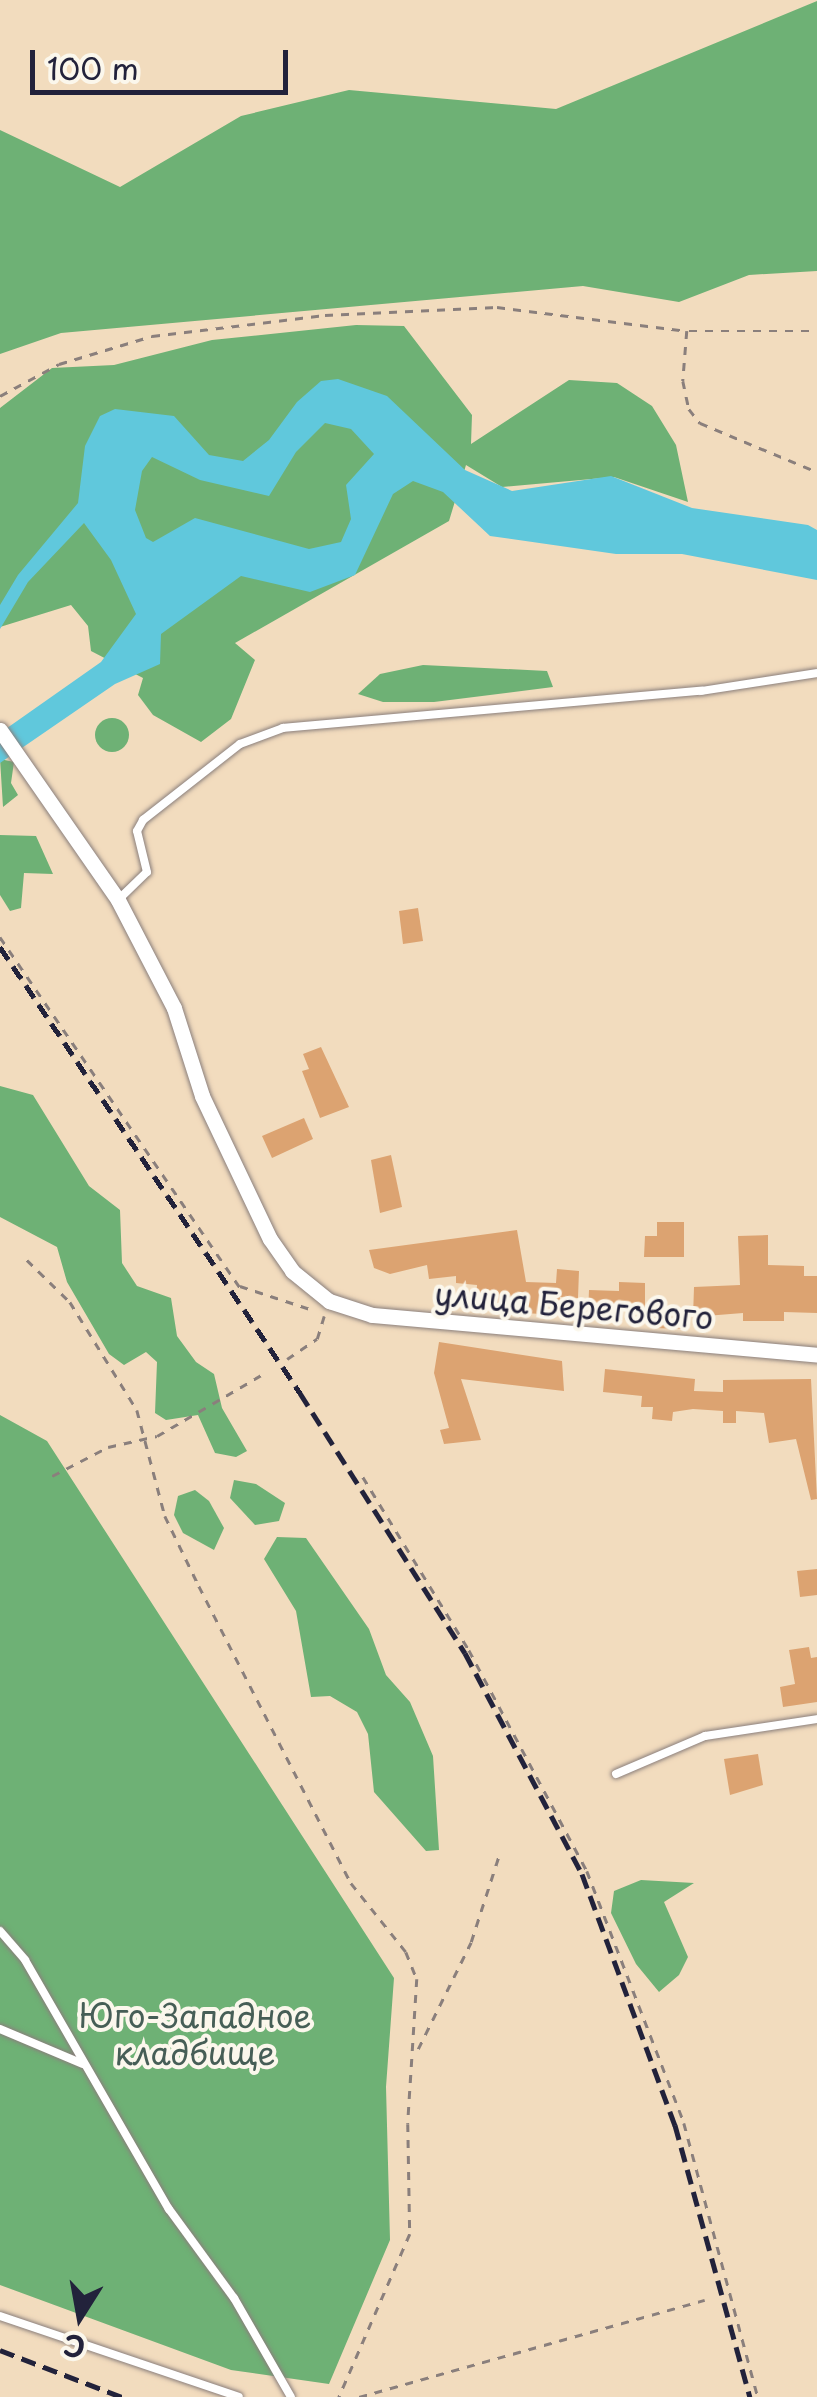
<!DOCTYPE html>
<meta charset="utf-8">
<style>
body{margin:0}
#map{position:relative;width:817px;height:2397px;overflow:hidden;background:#f2dcbe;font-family:"Playpen Sans",sans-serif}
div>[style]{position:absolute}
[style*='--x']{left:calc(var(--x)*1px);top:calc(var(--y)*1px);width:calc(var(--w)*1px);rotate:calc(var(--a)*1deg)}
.forest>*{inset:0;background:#6eb175}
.round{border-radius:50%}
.water>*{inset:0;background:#60c8dc}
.building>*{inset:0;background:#dca371}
.path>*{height:2.5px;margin-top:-1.25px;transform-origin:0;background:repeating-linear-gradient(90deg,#8a7f7c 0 8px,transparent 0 16px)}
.roads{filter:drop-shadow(0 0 2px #8a7f7c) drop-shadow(0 0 2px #8a7f7c)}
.lane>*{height:8px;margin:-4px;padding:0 4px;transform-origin:4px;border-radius:4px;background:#fff}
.street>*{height:15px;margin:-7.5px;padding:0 7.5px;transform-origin:7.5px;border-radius:7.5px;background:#fff}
.rail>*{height:5px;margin-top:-2.5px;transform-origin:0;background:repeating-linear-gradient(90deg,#22223b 0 15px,transparent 0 23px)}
span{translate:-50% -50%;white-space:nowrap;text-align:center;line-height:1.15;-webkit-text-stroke:8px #fbf7ec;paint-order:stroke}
.street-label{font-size:32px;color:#22223b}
.park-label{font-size:32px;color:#465e56}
.north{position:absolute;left:30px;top:2267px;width:100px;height:100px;-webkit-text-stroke:8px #fbf7ec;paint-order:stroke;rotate:191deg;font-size:28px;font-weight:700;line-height:40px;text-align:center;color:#22223b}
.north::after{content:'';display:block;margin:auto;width:35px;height:45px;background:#22223b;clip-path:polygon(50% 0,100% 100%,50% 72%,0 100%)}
.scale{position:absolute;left:30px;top:50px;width:258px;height:45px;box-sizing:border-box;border:5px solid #22223b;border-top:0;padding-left:12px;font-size:30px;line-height:35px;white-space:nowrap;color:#22223b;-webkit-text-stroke:8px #fbf7ec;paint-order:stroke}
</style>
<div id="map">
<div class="forest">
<div style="clip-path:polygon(817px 1px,817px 271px,749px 275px,679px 302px,583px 286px,61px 333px,0 354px,0 130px,120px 187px,241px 116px,349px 90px,556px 109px)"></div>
<div style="clip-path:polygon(356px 325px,404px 326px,472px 415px,471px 444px,569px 380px,617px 383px,652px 406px,676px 445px,688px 502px,614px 477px,502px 487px,466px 465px,449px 521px,235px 643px,255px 660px,231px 719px,201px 742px,153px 715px,138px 695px,143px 678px,91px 651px,88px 626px,71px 605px,0 627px,0 408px,52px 368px,114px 365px,212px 340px)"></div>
<div style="clip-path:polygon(423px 665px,547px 671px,553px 687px,434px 702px,383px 702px,358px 694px,380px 674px)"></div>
<div class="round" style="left:95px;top:718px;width:34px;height:34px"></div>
<div style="clip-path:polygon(0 759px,14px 762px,11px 783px,18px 795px,3px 807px)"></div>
<div style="clip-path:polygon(0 835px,36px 836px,53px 874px,24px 873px,21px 908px,10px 911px,0 895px)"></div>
<div style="clip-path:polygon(0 1086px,33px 1095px,89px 1186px,120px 1210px,122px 1263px,137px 1286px,171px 1298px,177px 1336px,196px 1362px,214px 1374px,222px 1408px,247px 1451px,236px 1457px,215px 1453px,198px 1415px,166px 1420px,155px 1413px,157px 1362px,146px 1352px,124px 1365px,109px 1354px,67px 1282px,57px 1247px,0 1217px)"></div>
<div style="clip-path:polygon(0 1415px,47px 1441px,394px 1978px,386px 2087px,390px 2240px,329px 2384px,231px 2370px,0 2285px)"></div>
<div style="clip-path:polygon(234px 1480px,256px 1484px,285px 1503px,279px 1521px,255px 1525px,230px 1498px)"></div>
<div style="clip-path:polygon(195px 1490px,209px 1501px,224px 1528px,214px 1550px,183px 1533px,174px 1515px,178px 1496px)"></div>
<div style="clip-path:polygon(277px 1537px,306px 1538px,369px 1629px,386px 1675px,410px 1702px,433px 1756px,439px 1850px,426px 1851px,374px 1792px,368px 1734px,357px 1712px,330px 1696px,311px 1697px,296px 1611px,264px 1559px)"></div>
<div style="clip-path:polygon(641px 1880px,694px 1883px,664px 1902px,688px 1957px,679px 1975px,659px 1992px,636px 1964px,611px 1913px,614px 1891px)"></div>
</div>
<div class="water">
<div style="clip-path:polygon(evenodd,338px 379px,387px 396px,465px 470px,512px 491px,611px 476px,692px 508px,808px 525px,817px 530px,817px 580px,682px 554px,616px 554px,490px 536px,443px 492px,413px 481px,393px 494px,355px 575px,310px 592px,241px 576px,161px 634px,160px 664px,115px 684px,0 763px,0 733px,101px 662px,136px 614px,111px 560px,84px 523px,28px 582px,0 629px,0 605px,18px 575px,78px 503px,85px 446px,100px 416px,115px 409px,174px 416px,209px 455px,243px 461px,269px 440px,297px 402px,321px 381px,338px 379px,325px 423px,351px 429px,374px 454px,346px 485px,351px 519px,341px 542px,309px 549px,195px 518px,153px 542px,146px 538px,135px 510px,142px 471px,152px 457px,200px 480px,269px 496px,296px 452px,325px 423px)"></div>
</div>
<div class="building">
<div style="clip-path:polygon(418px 908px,423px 941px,403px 944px,399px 911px)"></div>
<div style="clip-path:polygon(321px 1047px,349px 1107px,320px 1118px,302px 1071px,309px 1069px,303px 1054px)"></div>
<div style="clip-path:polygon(304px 1118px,313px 1139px,272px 1158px,262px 1136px)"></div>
<div style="clip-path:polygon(391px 1155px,402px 1207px,380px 1213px,371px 1160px)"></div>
<div style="clip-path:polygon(657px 1222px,684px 1222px,684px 1257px,644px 1257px,645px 1236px,657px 1236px)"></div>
<div style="clip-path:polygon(517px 1230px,526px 1282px,556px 1283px,557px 1269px,579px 1271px,578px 1298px,560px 1297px,559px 1306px,545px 1305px,544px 1314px,494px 1312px,494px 1306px,476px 1304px,477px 1285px,456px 1283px,456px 1276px,429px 1279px,427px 1265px,390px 1274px,374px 1268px,369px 1250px)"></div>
<div style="clip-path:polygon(768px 1235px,768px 1265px,804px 1266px,804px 1276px,817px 1276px,817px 1313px,784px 1312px,784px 1321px,743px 1321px,743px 1313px,693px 1317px,694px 1287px,740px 1285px,738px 1236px)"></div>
<div style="clip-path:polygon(619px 1282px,645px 1283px,645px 1308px,607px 1306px,607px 1315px,588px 1314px,589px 1290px,619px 1291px)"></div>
<div style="clip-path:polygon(655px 1308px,683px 1309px,682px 1329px,654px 1328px)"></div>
<div style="clip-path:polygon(439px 1342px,562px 1361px,564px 1391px,461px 1379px,481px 1440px,444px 1444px,440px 1430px,449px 1428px,434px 1373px)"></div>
<div style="clip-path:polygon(605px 1369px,695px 1379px,694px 1391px,723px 1392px,723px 1380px,811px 1379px,817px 1499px,811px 1500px,796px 1439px,769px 1443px,764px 1413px,736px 1411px,736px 1423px,723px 1423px,723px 1411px,693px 1409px,673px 1412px,672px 1421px,652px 1419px,653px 1407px,641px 1407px,642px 1396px,603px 1392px)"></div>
<div style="clip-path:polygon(817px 1569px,817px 1595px,800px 1597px,797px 1571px)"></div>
<div style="clip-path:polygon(809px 1647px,811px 1658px,817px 1657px,817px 1702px,783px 1707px,780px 1687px,795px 1684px,789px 1650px)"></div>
<div style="clip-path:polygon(758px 1754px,763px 1785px,730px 1795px,724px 1759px)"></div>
</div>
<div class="path">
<div style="--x:689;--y:331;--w:128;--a:0"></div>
<div style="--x:0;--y:396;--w:67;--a:-28.5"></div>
<div style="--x:59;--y:364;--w:97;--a:-16.8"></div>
<div style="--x:152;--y:336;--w:174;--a:-6.9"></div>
<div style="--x:325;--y:315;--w:172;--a:-2.7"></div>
<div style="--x:497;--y:307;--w:192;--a:7.2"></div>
<div style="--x:687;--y:331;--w:50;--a:94.6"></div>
<div style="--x:683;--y:381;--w:29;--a:78"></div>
<div style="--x:689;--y:409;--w:18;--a:52"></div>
<div style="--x:700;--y:423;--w:127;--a:22.7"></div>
<div style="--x:0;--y:937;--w:430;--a:55.6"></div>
<div style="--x:27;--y:1260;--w:60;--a:44.3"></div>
<div style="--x:70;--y:1302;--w:127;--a:58.2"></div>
<div style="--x:137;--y:1410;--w:110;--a:75.2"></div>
<div style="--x:165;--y:1516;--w:78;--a:64.1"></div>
<div style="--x:199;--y:1586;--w:334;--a:62.9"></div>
<div style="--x:351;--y:1883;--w:88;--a:51.4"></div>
<div style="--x:406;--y:1952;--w:29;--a:68"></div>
<div style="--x:417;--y:1979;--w:145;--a:93.6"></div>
<div style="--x:408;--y:2124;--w:110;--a:89"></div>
<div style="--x:410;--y:2234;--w:178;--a:113.5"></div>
<div style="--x:240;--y:1286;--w:77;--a:18.2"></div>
<div style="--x:287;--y:1359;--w:36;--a:-34"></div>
<div style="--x:317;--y:1339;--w:24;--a:-73"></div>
<div style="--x:52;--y:1476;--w:63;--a:-27.4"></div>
<div style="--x:108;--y:1447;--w:50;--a:-12.7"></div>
<div style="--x:157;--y:1436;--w:125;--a:-30.3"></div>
<div style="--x:363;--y:1477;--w:203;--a:58.5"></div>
<div style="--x:469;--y:1650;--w:251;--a:61.9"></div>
<div style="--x:587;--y:1871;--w:270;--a:68.9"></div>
<div style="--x:684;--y:2123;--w:284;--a:74.9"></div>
<div style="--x:418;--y:2049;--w:119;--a:-63.6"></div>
<div style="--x:471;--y:1942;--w:95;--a:-72.1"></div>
<div style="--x:359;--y:2397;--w:359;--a:-15.7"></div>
</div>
<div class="roads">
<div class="lane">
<div style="--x:118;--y:900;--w:40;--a:-44"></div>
<div style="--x:147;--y:872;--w:42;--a:-103.7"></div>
<div style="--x:137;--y:831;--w:13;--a:-61"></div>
<div style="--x:143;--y:820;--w:123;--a:-38.1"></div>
<div style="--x:240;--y:744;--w:46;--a:-20.4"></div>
<div style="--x:283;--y:728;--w:420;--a:-5.1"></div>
<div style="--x:701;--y:691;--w:117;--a:-8.8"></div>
<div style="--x:616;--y:1774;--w:97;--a:-23.1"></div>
<div style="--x:705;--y:1736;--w:113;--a:-8.6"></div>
<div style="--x:0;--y:1931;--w:38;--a:49"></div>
<div style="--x:25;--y:1960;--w:288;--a:60"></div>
<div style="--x:169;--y:2209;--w:110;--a:53.9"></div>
<div style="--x:234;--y:2298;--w:114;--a:60.1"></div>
<div style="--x:0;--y:2029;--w:90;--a:22.9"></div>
<div style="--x:0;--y:2316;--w:252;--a:18.7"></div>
</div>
<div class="street">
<div style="--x:0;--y:730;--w:207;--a:55.2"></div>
<div style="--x:118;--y:900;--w:122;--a:62.6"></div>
<div style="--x:174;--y:1008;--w:92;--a:72.3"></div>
<div style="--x:202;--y:1096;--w:158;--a:64.6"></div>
<div style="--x:270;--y:1239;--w:39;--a:55"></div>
<div style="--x:292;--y:1271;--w:48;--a:39"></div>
<div style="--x:329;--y:1301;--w:45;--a:18"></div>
<div style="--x:372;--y:1315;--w:447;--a:5.1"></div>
</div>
</div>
<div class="rail">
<div style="--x:0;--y:947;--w:538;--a:56.07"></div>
<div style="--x:300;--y:1393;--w:308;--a:57.6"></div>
<div style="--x:465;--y:1653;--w:250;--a:62.1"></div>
<div style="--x:582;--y:1874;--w:268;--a:69.7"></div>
<div style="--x:675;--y:2125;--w:282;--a:74.6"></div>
<div style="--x:0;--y:2350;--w:131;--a:21.1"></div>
</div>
<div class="street-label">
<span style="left:574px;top:1305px;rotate:5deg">улица Берегового</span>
</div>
<div class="park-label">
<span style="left:195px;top:2034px">Юго-Западное<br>кладбище</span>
</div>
<div class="north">С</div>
<div class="scale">100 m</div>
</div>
